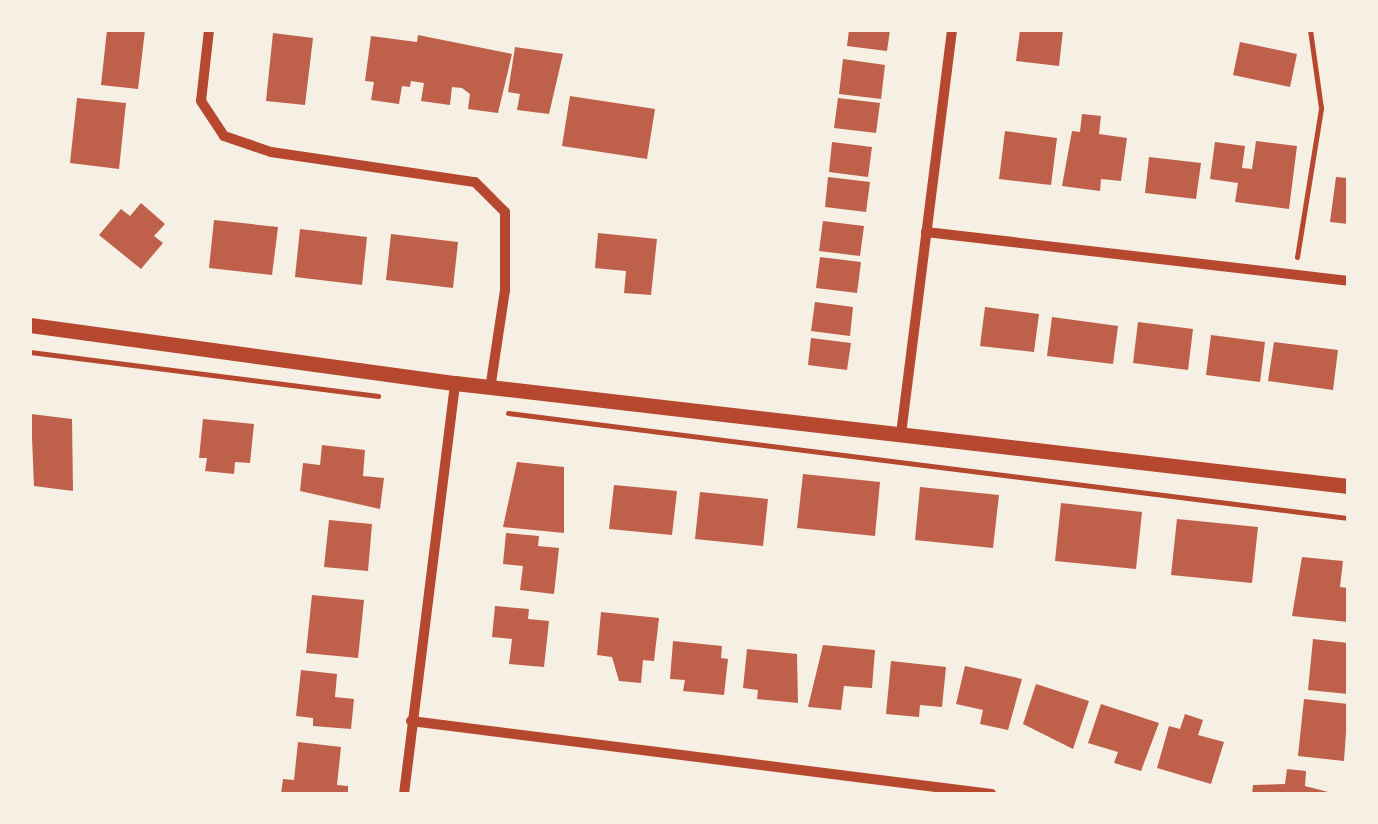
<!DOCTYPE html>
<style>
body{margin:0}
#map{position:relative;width:1378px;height:824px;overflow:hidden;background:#f6efe4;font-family:Signika,sans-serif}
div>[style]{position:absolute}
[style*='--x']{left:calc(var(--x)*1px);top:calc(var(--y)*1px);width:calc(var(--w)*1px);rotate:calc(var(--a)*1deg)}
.building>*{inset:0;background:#bf614a}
.path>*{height:5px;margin:-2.5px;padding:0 2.5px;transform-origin:2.5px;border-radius:2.5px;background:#b5482f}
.minor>*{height:10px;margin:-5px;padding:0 5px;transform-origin:5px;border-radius:5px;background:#b5482f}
.tertiary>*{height:15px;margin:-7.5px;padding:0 7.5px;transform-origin:7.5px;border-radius:7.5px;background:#b5482f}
span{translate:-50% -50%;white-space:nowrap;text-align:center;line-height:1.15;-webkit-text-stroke:8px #f6efe4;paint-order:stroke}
.frame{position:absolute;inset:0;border:32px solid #f6efe4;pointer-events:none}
</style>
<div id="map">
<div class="building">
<div style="clip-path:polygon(107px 30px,145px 30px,138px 89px,101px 85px)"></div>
<div style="clip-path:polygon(849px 30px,890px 30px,887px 51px,847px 46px)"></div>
<div style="clip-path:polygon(1020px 30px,1063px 30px,1059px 66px,1016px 61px)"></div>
<div style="clip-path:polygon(273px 33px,313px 38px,305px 105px,266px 101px)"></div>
<div style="clip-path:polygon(418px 35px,512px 54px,498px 113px,468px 109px,470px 94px,462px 88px,452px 87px,450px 105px,421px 101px,424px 83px,411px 81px,410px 87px,402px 86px,399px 104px,371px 100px,374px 82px,365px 81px,371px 36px,417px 42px)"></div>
<div style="clip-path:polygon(1240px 42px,1297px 54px,1290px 87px,1233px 75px)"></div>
<div style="clip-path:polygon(515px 47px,563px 54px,549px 114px,517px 110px,520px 94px,508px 92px)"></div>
<div style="clip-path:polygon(843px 59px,885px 65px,881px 99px,839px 94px)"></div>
<div style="clip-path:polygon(570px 96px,655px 109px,647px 159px,562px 146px)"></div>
<div style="clip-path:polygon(77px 98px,126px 103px,119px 169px,70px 163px)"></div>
<div style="clip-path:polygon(838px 98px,880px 103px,876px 133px,834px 128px)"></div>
<div style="clip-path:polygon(1082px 114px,1101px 116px,1099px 134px,1127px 138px,1121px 181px,1101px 179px,1100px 191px,1062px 186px,1072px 131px,1080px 132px)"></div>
<div style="clip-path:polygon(1005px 131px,1057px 138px,1051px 185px,999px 179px)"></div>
<div style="clip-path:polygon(1256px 141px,1297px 146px,1289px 209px,1235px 202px,1238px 183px,1210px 179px,1215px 142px,1245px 146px,1242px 168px,1252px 169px)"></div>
<div style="clip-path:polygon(832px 142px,872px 147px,868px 177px,829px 172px)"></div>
<div style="clip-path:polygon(1149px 157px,1201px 163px,1196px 199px,1145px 193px)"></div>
<div style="clip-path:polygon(828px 177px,870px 182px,866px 212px,825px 207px)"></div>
<div style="clip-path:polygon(1336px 177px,1348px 178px,1348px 224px,1330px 222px)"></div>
<div style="clip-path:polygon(141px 203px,165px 224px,154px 236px,163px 243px,141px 269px,99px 235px,121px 209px,130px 216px)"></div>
<div style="clip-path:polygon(214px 220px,278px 227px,272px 275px,209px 268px)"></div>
<div style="clip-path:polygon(823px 221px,864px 226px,860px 256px,819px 251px)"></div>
<div style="clip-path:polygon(300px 229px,367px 237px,362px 285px,295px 277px)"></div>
<div style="clip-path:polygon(598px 233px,657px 239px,651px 295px,624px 293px,626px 271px,595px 268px)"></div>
<div style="clip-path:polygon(391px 234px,458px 242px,453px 288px,386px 280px)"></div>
<div style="clip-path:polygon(820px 257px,861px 262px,857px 293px,816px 288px)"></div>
<div style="clip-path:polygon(815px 302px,853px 307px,850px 336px,811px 331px)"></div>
<div style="clip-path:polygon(985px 307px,1039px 314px,1034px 352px,980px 346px)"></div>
<div style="clip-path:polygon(1052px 317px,1118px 326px,1113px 364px,1047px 356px)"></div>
<div style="clip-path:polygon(1138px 322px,1193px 329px,1188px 370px,1133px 363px)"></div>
<div style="clip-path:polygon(1211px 335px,1265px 342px,1260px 382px,1206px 375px)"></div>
<div style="clip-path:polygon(811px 338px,851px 343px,847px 370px,808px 365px)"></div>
<div style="clip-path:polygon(1274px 342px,1338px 350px,1333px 390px,1268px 381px)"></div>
<div style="clip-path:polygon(31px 414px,72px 419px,73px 491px,34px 486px)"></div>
<div style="clip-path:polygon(203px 419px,254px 424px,250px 463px,235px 462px,234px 474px,205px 471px,207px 458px,199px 458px)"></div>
<div style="clip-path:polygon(322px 445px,365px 450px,363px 476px,384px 478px,380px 509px,300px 491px,303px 463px,320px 465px)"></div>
<div style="clip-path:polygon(517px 462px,564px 467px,564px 533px,503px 527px)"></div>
<div style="clip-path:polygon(803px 474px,880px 482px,875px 536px,797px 528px)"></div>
<div style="clip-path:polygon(614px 485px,677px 491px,672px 535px,609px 529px)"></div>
<div style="clip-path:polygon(920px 487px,999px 495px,993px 548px,915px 540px)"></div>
<div style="clip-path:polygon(700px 492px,768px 499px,763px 546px,695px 539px)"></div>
<div style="clip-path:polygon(1061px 503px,1142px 512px,1136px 569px,1055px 561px)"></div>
<div style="clip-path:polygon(1177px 519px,1258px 527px,1252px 583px,1171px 575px)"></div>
<div style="clip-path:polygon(329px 520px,372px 524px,368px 571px,324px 567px)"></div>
<div style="clip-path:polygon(506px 533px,539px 536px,538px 546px,559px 548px,554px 594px,520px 590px,523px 566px,503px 564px)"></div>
<div style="clip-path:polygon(1302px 557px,1343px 561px,1340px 587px,1348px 588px,1348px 622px,1292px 616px)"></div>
<div style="clip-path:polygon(312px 595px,364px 600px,358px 658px,306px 653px)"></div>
<div style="clip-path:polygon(495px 606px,529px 609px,528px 619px,549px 621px,544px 667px,509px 664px,512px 639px,492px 637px)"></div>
<div style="clip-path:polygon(601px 612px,659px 618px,654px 661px,643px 660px,641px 683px,619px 681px,612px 657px,597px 655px)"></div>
<div style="clip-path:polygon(1313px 639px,1348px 643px,1348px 694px,1308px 690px)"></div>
<div style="clip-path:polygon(673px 641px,722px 646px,721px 658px,728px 659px,724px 695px,683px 691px,685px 680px,670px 679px)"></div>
<div style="clip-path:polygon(823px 645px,875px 650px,872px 688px,844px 686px,841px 710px,808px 707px)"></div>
<div style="clip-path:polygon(747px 649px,797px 654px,798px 703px,757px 699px,758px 690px,743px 688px)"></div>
<div style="clip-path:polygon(891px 661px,946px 667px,942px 707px,920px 705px,919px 717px,886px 714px)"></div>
<div style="clip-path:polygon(965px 666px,1022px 679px,1008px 730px,980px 724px,983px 710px,956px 704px)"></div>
<div style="clip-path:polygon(301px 670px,337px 674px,335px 697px,354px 699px,351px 729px,313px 726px,313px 718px,296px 716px)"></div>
<div style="clip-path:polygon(1036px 684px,1089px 701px,1073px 749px,1023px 724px)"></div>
<div style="clip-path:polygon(1304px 699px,1348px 704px,1344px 761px,1298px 756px)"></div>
<div style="clip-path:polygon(1101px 704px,1159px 723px,1141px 771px,1114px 763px,1118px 752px,1088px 743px)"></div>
<div style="clip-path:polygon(1185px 714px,1203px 720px,1198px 735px,1224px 742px,1211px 784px,1157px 768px,1169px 726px,1180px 729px)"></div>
<div style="clip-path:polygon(298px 742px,341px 747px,337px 785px,348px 786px,348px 794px,281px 794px,283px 779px,294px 780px)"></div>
<div style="clip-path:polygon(1287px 769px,1306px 771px,1305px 786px,1336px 794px,1252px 794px,1253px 785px,1285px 784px)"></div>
</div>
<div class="path">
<div style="--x:1297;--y:257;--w:151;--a:-80.8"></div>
<div style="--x:1321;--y:108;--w:79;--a:-98"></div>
<div style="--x:30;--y:352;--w:351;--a:7.2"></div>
<div style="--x:508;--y:413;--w:847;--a:7.13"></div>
</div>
<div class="minor">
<div style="--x:209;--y:30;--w:71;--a:96.4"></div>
<div style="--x:201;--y:101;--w:42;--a:56.7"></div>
<div style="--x:224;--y:136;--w:50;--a:18.8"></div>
<div style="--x:271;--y:152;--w:206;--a:8.4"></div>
<div style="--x:475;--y:182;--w:42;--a:45"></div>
<div style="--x:505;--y:212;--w:78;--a:90"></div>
<div style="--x:505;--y:290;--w:94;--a:98.6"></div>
<div style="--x:926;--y:232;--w:425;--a:6.6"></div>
<div style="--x:901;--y:434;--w:407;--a:-82.8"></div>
<div style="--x:411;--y:721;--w:585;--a:7.17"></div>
<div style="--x:404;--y:794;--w:414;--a:-82.9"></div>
</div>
<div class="tertiary">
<div style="--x:30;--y:325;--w:429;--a:7.8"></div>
<div style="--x:455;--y:383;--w:899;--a:6.58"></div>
</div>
<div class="frame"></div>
</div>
